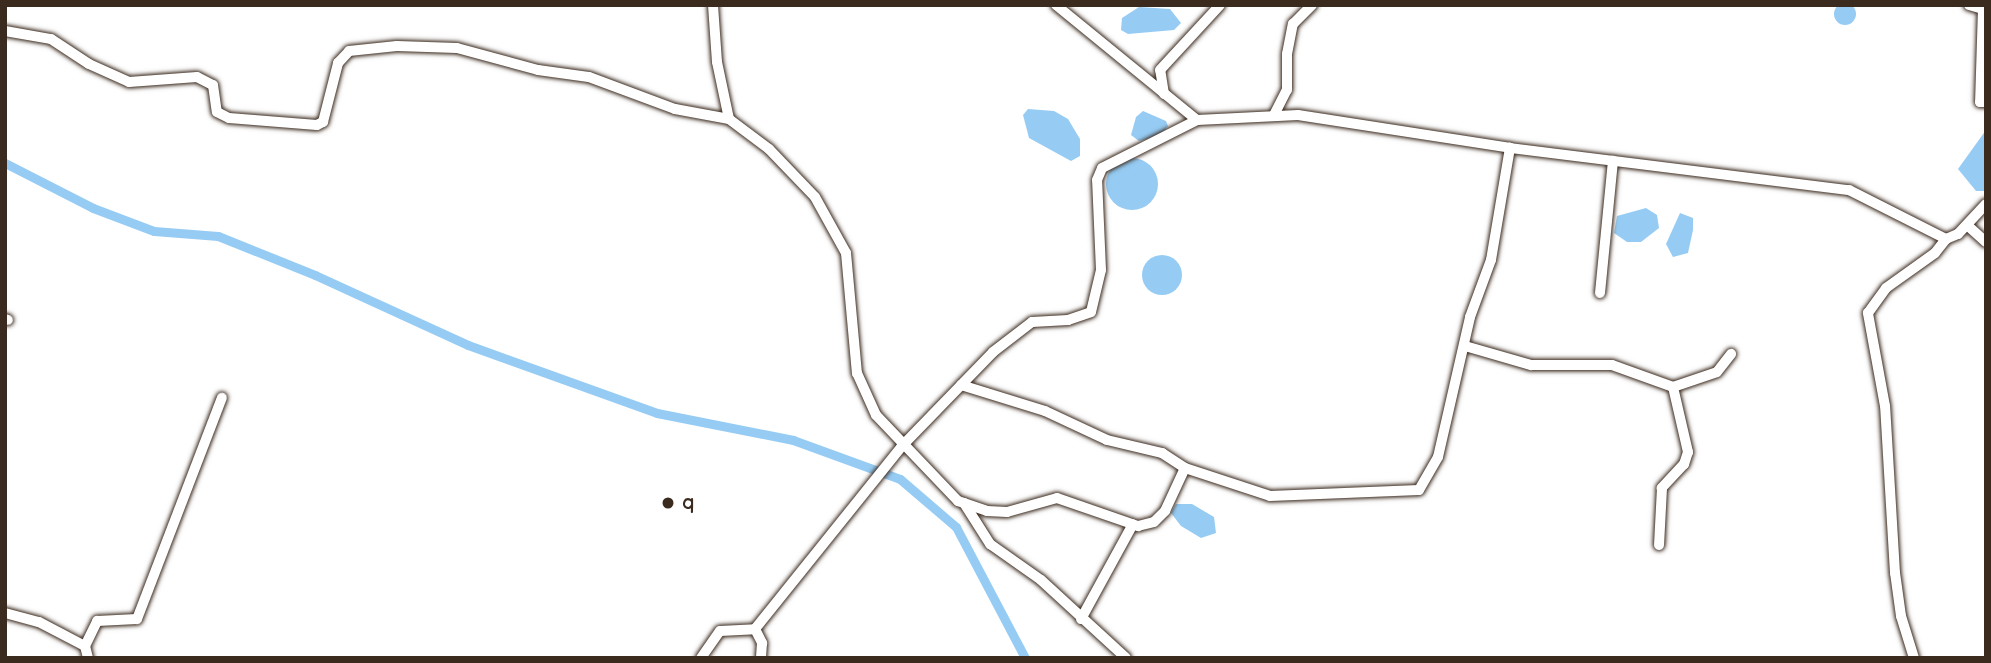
<!DOCTYPE html>
<style>
body{margin:0}
#map{position:relative;width:1991px;height:663px;overflow:hidden;background:#fff;font-family:"Balsamiq Sans",sans-serif}
div>[style]{position:absolute}
[style*='--x']{left:calc(var(--x)*1px);top:calc(var(--y)*1px);width:calc(var(--w)*1px);rotate:calc(var(--a)*1deg)}
.water>*{inset:0;background:#96ccf4}
.round{border-radius:50%}
.canal>*{height:9px;margin:-4.5px;padding:0 4.5px;transform-origin:4.5px;border-radius:4.5px;background:#96ccf4}
.roads{filter:drop-shadow(0 0 2px #3b2a1e) drop-shadow(0 0 2px #3b2a1e)}
.minor>*{height:10px;margin:-5px;padding:0 5px;transform-origin:5px;border-radius:5px;background:#fff}
.dots>*{width:19px;height:19px;translate:-50% -50%;box-sizing:border-box;border:4px solid #fff;border-radius:50%}
span{translate:-50% -50%;white-space:nowrap;text-align:center;line-height:1.15;-webkit-text-stroke:6px #fff;paint-order:stroke}
.poi-label{font-size:21px;color:#3b2a1e}
.left{translate:0 -50%;text-align:left}
.frame{position:absolute;inset:0;border:7px solid #3b2a1e;pointer-events:none}
</style>
<div id="map">
<div class="water">
<div class="round" style="left:1834px;top:3px;width:22px;height:22px"></div>
<div style="clip-path:polygon(1139px 7px,1170px 9px,1181px 23px,1174px 30px,1128px 34px,1121px 30px,1122px 18px)"></div>
<div style="clip-path:polygon(1028px 109px,1054px 111px,1068px 119px,1080px 139px,1080px 156px,1071px 161px,1029px 138px,1023px 115px)"></div>
<div style="clip-path:polygon(1143px 111px,1166px 121px,1168px 126px,1160px 136px,1139px 141px,1131px 135px,1136px 117px)"></div>
<div style="clip-path:polygon(1986px 130px,1986px 191px,1976px 191px,1958px 169px)"></div>
<div class="round" style="left:1106px;top:158px;width:52px;height:52px"></div>
<div style="clip-path:polygon(1646px 208px,1657px 215px,1659px 228px,1641px 242px,1627px 242px,1614px 233px,1617px 216px)"></div>
<div style="clip-path:polygon(1680px 213px,1693px 218px,1693px 230px,1688px 253px,1673px 257px,1666px 244px)"></div>
<div class="round" style="left:1142px;top:255px;width:40px;height:40px"></div>
<div style="clip-path:polygon(1176px 504px,1192px 504px,1214px 517px,1216px 533px,1201px 538px,1181px 526px,1171px 513px)"></div>
</div>
<div class="canal">
<div style="--x:5;--y:163;--w:99;--a:27.1"></div>
<div style="--x:93;--y:208;--w:65;--a:20.7"></div>
<div style="--x:154;--y:231;--w:64;--a:4.5"></div>
<div style="--x:218;--y:236;--w:105;--a:21.9"></div>
<div style="--x:315;--y:275;--w:168;--a:24.6"></div>
<div style="--x:468;--y:345;--w:201;--a:19.8"></div>
<div style="--x:657;--y:413;--w:139;--a:11.2"></div>
<div style="--x:793;--y:440;--w:114;--a:20"></div>
<div style="--x:900;--y:479;--w:74;--a:40.6"></div>
<div style="--x:956;--y:527;--w:148;--a:62.2"></div>
</div>
<div class="roads">
<div class="minor">
<div style="--x:713;--y:5;--w:57;--a:86"></div>
<div style="--x:717;--y:62;--w:58;--a:78.1"></div>
<div style="--x:729;--y:119;--w:50;--a:36.9"></div>
<div style="--x:769;--y:149;--w:66;--a:46.2"></div>
<div style="--x:815;--y:197;--w:64;--a:61"></div>
<div style="--x:846;--y:253;--w:121;--a:84.8"></div>
<div style="--x:857;--y:373;--w:46;--a:65.7"></div>
<div style="--x:876;--y:415;--w:119;--a:46.4"></div>
<div style="--x:958;--y:501;--w:31;--a:19"></div>
<div style="--x:987;--y:511;--w:20;--a:3"></div>
<div style="--x:1007;--y:512;--w:52;--a:-15.6"></div>
<div style="--x:1057;--y:498;--w:86;--a:19.1"></div>
<div style="--x:1138;--y:526;--w:16;--a:-14"></div>
<div style="--x:1154;--y:522;--w:16;--a:-45"></div>
<div style="--x:1165;--y:511;--w:47;--a:-65.1"></div>
<div style="--x:1185;--y:468;--w:89;--a:18.2"></div>
<div style="--x:1270;--y:496;--w:149;--a:-2.3"></div>
<div style="--x:1419;--y:490;--w:38;--a:-60"></div>
<div style="--x:1438;--y:457;--w:144;--a:-77.1"></div>
<div style="--x:1470;--y:317;--w:61;--a:-69.8"></div>
<div style="--x:1491;--y:260;--w:114;--a:-80.4"></div>
<div style="--x:1056;--y:5;--w:182;--a:39.2"></div>
<div style="--x:1197;--y:120;--w:101;--a:-2.8"></div>
<div style="--x:1298;--y:115;--w:215;--a:8.8"></div>
<div style="--x:1510;--y:148;--w:342;--a:7.1"></div>
<div style="--x:1849;--y:190;--w:109;--a:26.8"></div>
<div style="--x:1946;--y:239;--w:13;--a:-23"></div>
<div style="--x:1958;--y:234;--w:41;--a:-47"></div>
<div style="--x:1969;--y:5;--w:18;--a:16"></div>
<div style="--x:1983;--y:9;--w:93;--a:91.8"></div>
<div style="--x:1980;--y:102;--w:6;--a:0"></div>
<div style="--x:5;--y:31;--w:47;--a:9.9"></div>
<div style="--x:51;--y:39;--w:45;--a:33.3"></div>
<div style="--x:89;--y:64;--w:44;--a:24.2"></div>
<div style="--x:129;--y:82;--w:68;--a:-4.2"></div>
<div style="--x:197;--y:77;--w:18;--a:27"></div>
<div style="--x:213;--y:85;--w:27;--a:82"></div>
<div style="--x:217;--y:112;--w:13;--a:27"></div>
<div style="--x:229;--y:118;--w:88;--a:4.5"></div>
<div style="--x:317;--y:125;--w:7;--a:-27"></div>
<div style="--x:323;--y:122;--w:61;--a:-75.7"></div>
<div style="--x:338;--y:63;--w:16;--a:-47"></div>
<div style="--x:349;--y:51;--w:48;--a:-5.9"></div>
<div style="--x:397;--y:46;--w:60;--a:1.9"></div>
<div style="--x:457;--y:48;--w:84;--a:15.2"></div>
<div style="--x:538;--y:70;--w:51;--a:7.8"></div>
<div style="--x:589;--y:77;--w:92;--a:20.4"></div>
<div style="--x:675;--y:109;--w:55;--a:10.5"></div>
<div style="--x:1164;--y:94;--w:24;--a:-99"></div>
<div style="--x:1160;--y:70;--w:88;--a:-47.3"></div>
<div style="--x:1274;--y:115;--w:28;--a:-63"></div>
<div style="--x:1287;--y:90;--w:36;--a:-90"></div>
<div style="--x:1287;--y:54;--w:31;--a:-79"></div>
<div style="--x:1293;--y:24;--w:27;--a:-45"></div>
<div style="--x:1967;--y:225;--w:25;--a:42"></div>
<div style="--x:1600;--y:293;--w:133;--a:-84.4"></div>
<div style="--x:5;--y:319;--w:3;--a:18"></div>
<div style="--x:1465;--y:346;--w:69;--a:16.1"></div>
<div style="--x:1531;--y:365;--w:81;--a:0"></div>
<div style="--x:1612;--y:365;--w:65;--a:19.8"></div>
<div style="--x:1673;--y:387;--w:67;--a:77"></div>
<div style="--x:1688;--y:452;--w:13;--a:108"></div>
<div style="--x:1684;--y:464;--w:33;--a:133"></div>
<div style="--x:1662;--y:488;--w:57;--a:93"></div>
<div style="--x:961;--y:385;--w:88;--a:17.2"></div>
<div style="--x:1045;--y:411;--w:68;--a:25.1"></div>
<div style="--x:1107;--y:440;--w:57;--a:13.3"></div>
<div style="--x:1162;--y:453;--w:27;--a:33"></div>
<div style="--x:1673;--y:387;--w:46;--a:-18.8"></div>
<div style="--x:1717;--y:372;--w:23;--a:-52"></div>
<div style="--x:964;--y:503;--w:49;--a:57.6"></div>
<div style="--x:990;--y:544;--w:62;--a:35.2"></div>
<div style="--x:1041;--y:580;--w:115;--a:42.5"></div>
<div style="--x:5;--y:613;--w:35;--a:15"></div>
<div style="--x:39;--y:622;--w:52;--a:27.6"></div>
<div style="--x:85;--y:646;--w:12;--a:76"></div>
<div style="--x:1081;--y:619;--w:108;--a:-61.3"></div>
<div style="--x:755;--y:629;--w:16;--a:63"></div>
<div style="--x:762;--y:643;--w:15;--a:94"></div>
<div style="--x:85;--y:646;--w:28;--a:-64"></div>
<div style="--x:97;--y:621;--w:40;--a:-2.9"></div>
<div style="--x:137;--y:619;--w:237;--a:-69"></div>
<div style="--x:701;--y:658;--w:33;--a:-55"></div>
<div style="--x:720;--y:631;--w:35;--a:-3"></div>
<div style="--x:755;--y:629;--w:235;--a:-51.2"></div>
<div style="--x:902;--y:446;--w:131;--a:-45.9"></div>
<div style="--x:993;--y:352;--w:49;--a:-37.6"></div>
<div style="--x:1032;--y:322;--w:36;--a:-3"></div>
<div style="--x:1068;--y:320;--w:24;--a:-19"></div>
<div style="--x:1091;--y:312;--w:43;--a:-76.6"></div>
<div style="--x:1101;--y:270;--w:90;--a:-92.5"></div>
<div style="--x:1097;--y:180;--w:13;--a:-67"></div>
<div style="--x:1102;--y:168;--w:106;--a:-26.8"></div>
<div style="--x:1914;--y:658;--w:44;--a:-107.2"></div>
<div style="--x:1901;--y:616;--w:43;--a:-97.9"></div>
<div style="--x:1895;--y:573;--w:167;--a:-93.4"></div>
<div style="--x:1885;--y:406;--w:95;--a:-100.4"></div>
<div style="--x:1868;--y:313;--w:31;--a:-54"></div>
<div style="--x:1886;--y:288;--w:60;--a:-35.5"></div>
<div style="--x:1935;--y:253;--w:18;--a:-52"></div>
</div>
</div>
<div class="dots">
<div style="left:668px;top:503px;background:#3b2a1e"></div>
</div>
<div class="poi-label">
<span class="left" style="left:682px;top:503px">q</span>
</div>
<div class="frame"></div>
</div>
